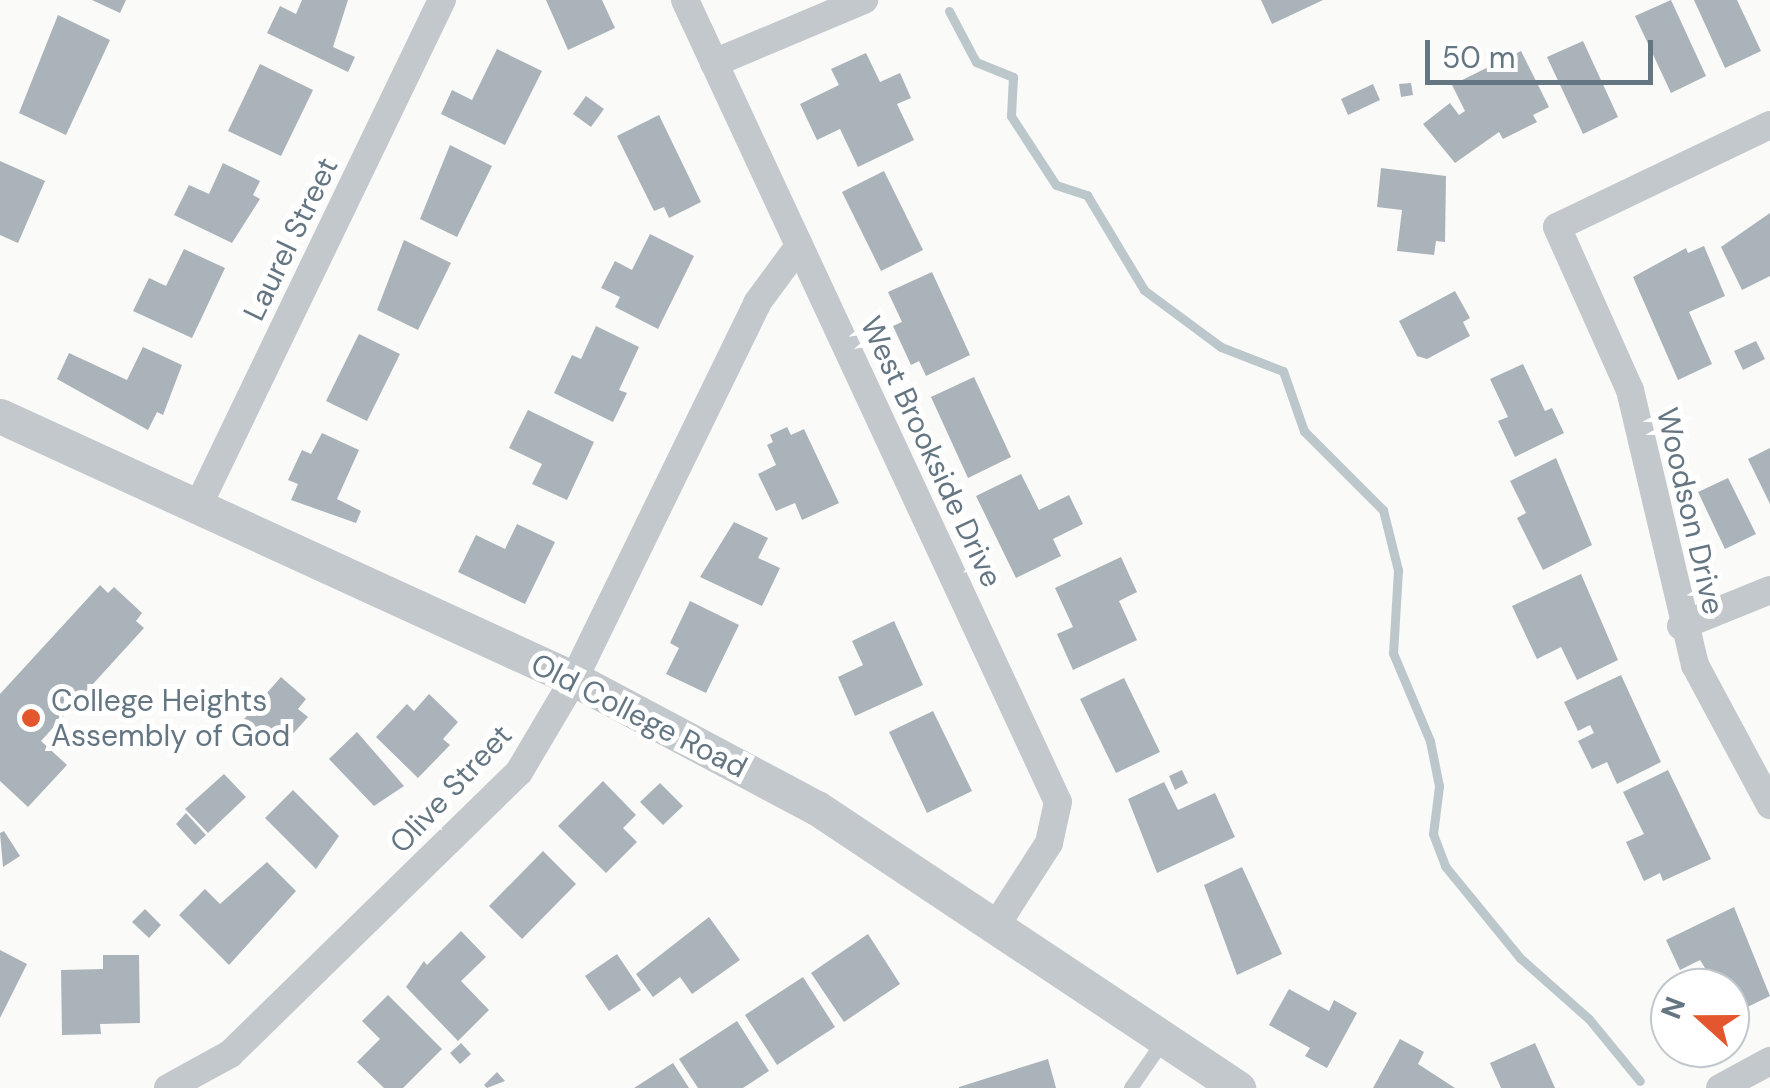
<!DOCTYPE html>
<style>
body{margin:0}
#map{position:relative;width:1770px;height:1088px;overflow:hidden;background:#fafaf8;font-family:"DM Sans",sans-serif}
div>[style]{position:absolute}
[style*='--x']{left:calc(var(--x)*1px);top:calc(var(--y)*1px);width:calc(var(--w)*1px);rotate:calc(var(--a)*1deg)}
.stream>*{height:9px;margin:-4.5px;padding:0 4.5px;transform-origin:4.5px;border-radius:4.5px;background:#bbc7cb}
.building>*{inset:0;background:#aab3b9}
.service>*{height:14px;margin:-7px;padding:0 7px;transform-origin:7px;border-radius:7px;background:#c3c8cc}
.minor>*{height:28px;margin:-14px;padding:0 14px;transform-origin:14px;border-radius:14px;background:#c3c8cc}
.tertiary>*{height:35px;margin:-17.5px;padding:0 17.5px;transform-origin:17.5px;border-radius:17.5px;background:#c3c8cc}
.dots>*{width:28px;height:28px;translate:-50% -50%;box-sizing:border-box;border:5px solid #fff;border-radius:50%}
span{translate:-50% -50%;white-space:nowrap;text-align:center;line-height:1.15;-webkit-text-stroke:10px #fff;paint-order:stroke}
.street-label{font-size:30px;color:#657683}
.poi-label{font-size:30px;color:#657683}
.left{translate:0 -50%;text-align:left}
.north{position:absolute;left:1650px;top:968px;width:100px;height:100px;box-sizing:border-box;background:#fff;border:2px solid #c1c8cd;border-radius:50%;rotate:291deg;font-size:28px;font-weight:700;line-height:40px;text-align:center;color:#657683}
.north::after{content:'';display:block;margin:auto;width:35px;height:45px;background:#e4572e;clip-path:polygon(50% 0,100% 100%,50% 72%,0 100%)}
.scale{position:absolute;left:1425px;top:40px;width:228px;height:45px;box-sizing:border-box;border:5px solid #657683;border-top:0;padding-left:12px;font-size:30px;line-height:35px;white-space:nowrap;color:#657683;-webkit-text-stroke:8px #fff;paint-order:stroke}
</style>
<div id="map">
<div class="stream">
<div style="--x:949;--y:11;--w:58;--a:62.1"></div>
<div style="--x:976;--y:62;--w:40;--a:22"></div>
<div style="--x:1013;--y:77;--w:39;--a:93"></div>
<div style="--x:1011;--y:116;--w:82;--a:56.9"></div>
<div style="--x:1056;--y:185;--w:33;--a:18"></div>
<div style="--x:1087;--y:195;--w:111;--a:59"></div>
<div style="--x:1144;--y:290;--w:96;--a:36.5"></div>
<div style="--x:1221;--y:347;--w:66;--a:21.2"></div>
<div style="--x:1283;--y:371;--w:64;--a:70.7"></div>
<div style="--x:1304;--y:431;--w:112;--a:45"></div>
<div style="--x:1383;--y:510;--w:62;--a:76"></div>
<div style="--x:1398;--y:570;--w:83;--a:93.4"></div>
<div style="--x:1393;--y:653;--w:95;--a:67.2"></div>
<div style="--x:1430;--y:741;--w:46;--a:78.7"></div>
<div style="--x:1439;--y:786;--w:48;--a:97.1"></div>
<div style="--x:1433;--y:834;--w:34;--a:69"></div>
<div style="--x:1445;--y:866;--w:119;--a:50.8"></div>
<div style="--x:1520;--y:958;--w:92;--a:41.5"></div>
<div style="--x:1589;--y:1019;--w:80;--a:50.6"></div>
</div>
<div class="building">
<div style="clip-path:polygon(92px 0,126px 0,120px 13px)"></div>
<div style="clip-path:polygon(302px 0,348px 0,333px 47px,355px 57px,348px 72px,267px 33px,280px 6px,296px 14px)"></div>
<div style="clip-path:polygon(546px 0,602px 0,615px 28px,568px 50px)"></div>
<div style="clip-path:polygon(1261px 0,1323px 0,1272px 24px)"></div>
<div style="clip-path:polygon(1671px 0,1706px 76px,1671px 93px,1635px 16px)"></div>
<div style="clip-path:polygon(1694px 0,1737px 0,1761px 51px,1725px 68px)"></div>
<div style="clip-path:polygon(58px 15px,110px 40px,66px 135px,19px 113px)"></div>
<div style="clip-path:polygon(1583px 41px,1618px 117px,1583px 134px,1547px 57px)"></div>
<div style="clip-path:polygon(497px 49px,542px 71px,505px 145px,441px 114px,452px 90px,472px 100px)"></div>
<div style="clip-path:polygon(1521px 51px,1549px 107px,1533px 115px,1537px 122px,1503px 139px,1499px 132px,1455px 163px,1423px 124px,1450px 103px,1459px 115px,1465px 111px,1452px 85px)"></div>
<div style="clip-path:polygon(866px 53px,880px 82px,900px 73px,911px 98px,897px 104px,914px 140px,858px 167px,840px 129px,817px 140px,800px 104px,839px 85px,831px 69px)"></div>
<div style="clip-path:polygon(260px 64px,313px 90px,281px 156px,228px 131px)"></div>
<div style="clip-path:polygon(1411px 83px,1413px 95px,1401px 97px,1399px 84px)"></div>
<div style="clip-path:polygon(1373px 84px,1380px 100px,1348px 115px,1341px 99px)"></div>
<div style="clip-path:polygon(586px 96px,604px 109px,591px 127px,573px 114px)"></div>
<div style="clip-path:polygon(659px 115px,701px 202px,669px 218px,664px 207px,654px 211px,617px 136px)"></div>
<div style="clip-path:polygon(450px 145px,492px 166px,457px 237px,420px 219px)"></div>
<div style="clip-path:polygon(0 161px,45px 181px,18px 243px,0 235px)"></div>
<div style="clip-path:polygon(223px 163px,260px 181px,253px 195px,260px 199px,232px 243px,174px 215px,189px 185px,209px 194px)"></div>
<div style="clip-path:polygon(1381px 168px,1446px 176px,1445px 242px,1436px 241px,1434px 255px,1397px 251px,1402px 210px,1377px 207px)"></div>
<div style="clip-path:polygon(884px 171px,923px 250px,881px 271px,842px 192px)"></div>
<div style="clip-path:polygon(1770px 213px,1770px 276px,1742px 290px,1721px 247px)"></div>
<div style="clip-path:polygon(650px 234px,694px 256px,658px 329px,615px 307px,620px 297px,601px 288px,615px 261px,632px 270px)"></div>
<div style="clip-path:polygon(404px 240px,451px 263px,418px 330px,377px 310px)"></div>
<div style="clip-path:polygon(1704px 246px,1725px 296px,1689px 312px,1712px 364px,1678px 380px,1633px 277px,1686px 248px,1688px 253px)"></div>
<div style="clip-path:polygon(184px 249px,225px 268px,192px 338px,133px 311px,149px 278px,166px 286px)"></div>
<div style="clip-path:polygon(932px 272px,970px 355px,926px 376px,919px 361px,911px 365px,893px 326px,902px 322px,888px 292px)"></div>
<div style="clip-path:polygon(1455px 291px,1470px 318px,1463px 322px,1470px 336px,1427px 359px,1417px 356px,1399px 321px)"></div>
<div style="clip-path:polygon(596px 326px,639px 347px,619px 390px,627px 393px,613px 422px,554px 393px,572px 355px,581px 359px)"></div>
<div style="clip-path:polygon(359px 334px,400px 354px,367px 421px,326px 401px)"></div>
<div style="clip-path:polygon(1756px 341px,1765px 359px,1743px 370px,1734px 351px)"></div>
<div style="clip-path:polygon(143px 347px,182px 365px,163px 415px,157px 412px,148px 430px,57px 379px,69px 353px,127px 380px)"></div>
<div style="clip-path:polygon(1523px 364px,1545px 411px,1552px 408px,1564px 433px,1515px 457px,1498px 421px,1508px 417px,1490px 379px)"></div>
<div style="clip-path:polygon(974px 377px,1011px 457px,968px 478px,931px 397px)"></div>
<div style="clip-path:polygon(528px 410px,594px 442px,567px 500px,532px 484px,542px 464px,509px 448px)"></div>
<div style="clip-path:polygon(787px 427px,791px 435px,804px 429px,839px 503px,802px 520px,795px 503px,776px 511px,758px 474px,776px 465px,767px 445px,773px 442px,770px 435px)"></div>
<div style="clip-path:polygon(322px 433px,359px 450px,337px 499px,361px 511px,356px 523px,291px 500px,298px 484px,288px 480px,302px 450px,311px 454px)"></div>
<div style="clip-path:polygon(1770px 448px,1770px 504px,1748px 459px)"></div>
<div style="clip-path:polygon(1556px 458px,1592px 545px,1543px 570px,1517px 518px,1526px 513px,1510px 481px)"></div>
<div style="clip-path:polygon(1021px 474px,1039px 510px,1069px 495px,1083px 524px,1053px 539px,1061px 556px,1016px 578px,976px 496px)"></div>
<div style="clip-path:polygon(1728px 478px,1756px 534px,1725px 549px,1698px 492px)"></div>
<div style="clip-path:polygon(734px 522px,768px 538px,758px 558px,780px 568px,762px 606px,700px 577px)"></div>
<div style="clip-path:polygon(517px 524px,555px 542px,525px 604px,458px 572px,476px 535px,505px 549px)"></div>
<div style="clip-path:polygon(1121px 557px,1137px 592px,1119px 601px,1137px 640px,1073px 670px,1057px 634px,1073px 627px,1055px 588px)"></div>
<div style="clip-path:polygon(1581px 574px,1618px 660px,1577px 680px,1561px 647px,1537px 659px,1512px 606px)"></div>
<div style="clip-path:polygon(100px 585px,108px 593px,114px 587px,142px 613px,136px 621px,144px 628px,41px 741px,67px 765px,28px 807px,0 781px,0 694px)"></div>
<div style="clip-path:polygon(690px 601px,739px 625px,706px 693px,666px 674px,679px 648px,670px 643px)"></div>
<div style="clip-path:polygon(894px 621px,923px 685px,855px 716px,838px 677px,863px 665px,852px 641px)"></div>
<div style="clip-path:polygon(1621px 675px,1661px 762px,1617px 784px,1607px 762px,1592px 769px,1578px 741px,1594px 733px,1590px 725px,1578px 731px,1564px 702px)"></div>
<div style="clip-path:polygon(281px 677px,306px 699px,298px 709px,308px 717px,282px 746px,273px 738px,264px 748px,239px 725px)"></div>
<div style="clip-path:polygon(1124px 678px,1160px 752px,1116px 773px,1080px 699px)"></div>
<div style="clip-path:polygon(429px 694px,458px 722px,443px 739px,450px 745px,418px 778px,376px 737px,407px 704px,414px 711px)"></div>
<div style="clip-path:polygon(933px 711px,972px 791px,927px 813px,889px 732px)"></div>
<div style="clip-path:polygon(357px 732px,404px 786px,374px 806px,329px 759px)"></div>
<div style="clip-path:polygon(1182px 770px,1188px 783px,1175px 790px,1169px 776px)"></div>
<div style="clip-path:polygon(1668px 770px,1711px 859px,1663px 881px,1660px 873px,1644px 881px,1626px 842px,1644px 834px,1623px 792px)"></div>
<div style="clip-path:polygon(224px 774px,246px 797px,208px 833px,185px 809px)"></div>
<div style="clip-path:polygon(603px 781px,636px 815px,623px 828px,637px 842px,606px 873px,558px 826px)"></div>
<div style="clip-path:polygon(1164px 782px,1178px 810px,1215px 793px,1235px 837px,1157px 873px,1128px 799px)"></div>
<div style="clip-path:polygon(660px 783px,683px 806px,663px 825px,640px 802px)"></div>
<div style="clip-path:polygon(293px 790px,339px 836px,316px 869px,265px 818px)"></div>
<div style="clip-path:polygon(186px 813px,206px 835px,195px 845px,176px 824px)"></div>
<div style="clip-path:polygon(4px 831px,20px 856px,3px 867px,0 833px)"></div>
<div style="clip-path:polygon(543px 851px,576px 884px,522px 939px,489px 906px)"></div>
<div style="clip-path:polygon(267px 862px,296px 891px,229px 965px,179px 915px,205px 889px,220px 904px)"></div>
<div style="clip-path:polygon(1242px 867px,1282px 954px,1237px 975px,1204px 885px)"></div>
<div style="clip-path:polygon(1734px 907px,1770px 996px,1739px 1011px,1747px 1028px,1732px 1035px,1730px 988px,1699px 988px,1692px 974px,1705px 968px,1700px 960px,1680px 970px,1666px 940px)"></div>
<div style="clip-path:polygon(145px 909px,161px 925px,149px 938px,132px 922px)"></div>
<div style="clip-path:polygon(709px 917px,740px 960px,692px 994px,680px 977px,653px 997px,636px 974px)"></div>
<div style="clip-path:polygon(461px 931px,486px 957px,461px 981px,489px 1010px,458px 1041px,406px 987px,424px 961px,427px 965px)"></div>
<div style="clip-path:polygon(868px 934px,900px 984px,844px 1022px,811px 973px)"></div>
<div style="clip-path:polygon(0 950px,27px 964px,0 1018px)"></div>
<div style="clip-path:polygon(617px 954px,641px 990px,609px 1011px,585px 976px)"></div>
<div style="clip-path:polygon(103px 955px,139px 955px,140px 1023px,100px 1024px,101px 1034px,62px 1035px,61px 970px,103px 969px)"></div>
<div style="clip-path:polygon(803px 977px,835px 1027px,777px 1065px,745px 1015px)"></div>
<div style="clip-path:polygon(1289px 989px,1329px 1011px,1334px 1000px,1357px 1013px,1327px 1068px,1305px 1056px,1310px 1048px,1269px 1025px)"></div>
<div style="clip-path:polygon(388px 995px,442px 1049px,403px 1088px,384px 1088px,357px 1062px,380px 1039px,362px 1021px)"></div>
<div style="clip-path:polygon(737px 1021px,769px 1071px,743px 1088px,698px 1088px,679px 1059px)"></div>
<div style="clip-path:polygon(1400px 1039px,1424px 1052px,1418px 1064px,1455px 1088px,1373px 1088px)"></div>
<div style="clip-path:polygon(461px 1043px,471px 1054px,460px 1064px,450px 1053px)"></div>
<div style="clip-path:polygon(1535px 1043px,1555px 1088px,1501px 1088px,1490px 1063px)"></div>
<div style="clip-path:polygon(1048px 1059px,1056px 1088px,959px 1088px,959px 1087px)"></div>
<div style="clip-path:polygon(673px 1063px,689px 1088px,634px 1088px)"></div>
<div style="clip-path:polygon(497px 1072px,505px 1081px,487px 1088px,484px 1085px)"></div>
</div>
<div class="service">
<div style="--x:1131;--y:1088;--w:56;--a:-55.2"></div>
</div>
<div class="minor">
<div style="--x:685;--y:0;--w:884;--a:65.06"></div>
<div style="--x:1058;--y:802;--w:42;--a:102.4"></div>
<div style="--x:1049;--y:843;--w:100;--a:122.7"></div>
<div style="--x:714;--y:63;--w:163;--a:-22.8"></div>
<div style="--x:1770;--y:125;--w:236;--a:154.4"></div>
<div style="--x:1557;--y:227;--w:179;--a:65.9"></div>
<div style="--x:1630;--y:390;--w:283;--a:76.7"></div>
<div style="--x:1695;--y:665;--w:159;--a:61.8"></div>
<div style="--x:198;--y:506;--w:562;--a:-64.26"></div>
<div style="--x:1681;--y:626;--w:96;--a:-22"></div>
<div style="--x:168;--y:1088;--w:71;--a:-28.7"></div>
<div style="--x:230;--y:1054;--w:404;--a:-44.3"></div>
<div style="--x:519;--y:772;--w:108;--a:-59.4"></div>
<div style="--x:574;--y:679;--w:418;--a:-64"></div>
<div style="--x:757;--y:303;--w:71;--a:-53.6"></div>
<div style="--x:1720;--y:1088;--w:57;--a:-28.4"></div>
</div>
<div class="tertiary">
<div style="--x:0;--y:416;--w:631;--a:24.62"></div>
<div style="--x:574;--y:679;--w:275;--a:28"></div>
<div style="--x:817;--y:808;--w:506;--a:33.63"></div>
</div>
<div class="dots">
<div style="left:31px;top:718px;background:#e4572e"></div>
</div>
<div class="street-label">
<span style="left:291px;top:239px;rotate:-64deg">Laurel Street</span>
<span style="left:931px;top:452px;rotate:65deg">West Brookside Drive</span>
<span style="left:1690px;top:511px;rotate:77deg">Woodson Drive</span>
<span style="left:639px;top:716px;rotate:27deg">Old College Road</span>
<span style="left:451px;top:789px;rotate:-47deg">Olive Street</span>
</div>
<div class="poi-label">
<span class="left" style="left:51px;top:718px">College Heights<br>Assembly of God</span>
</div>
<div class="north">N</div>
<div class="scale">50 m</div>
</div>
